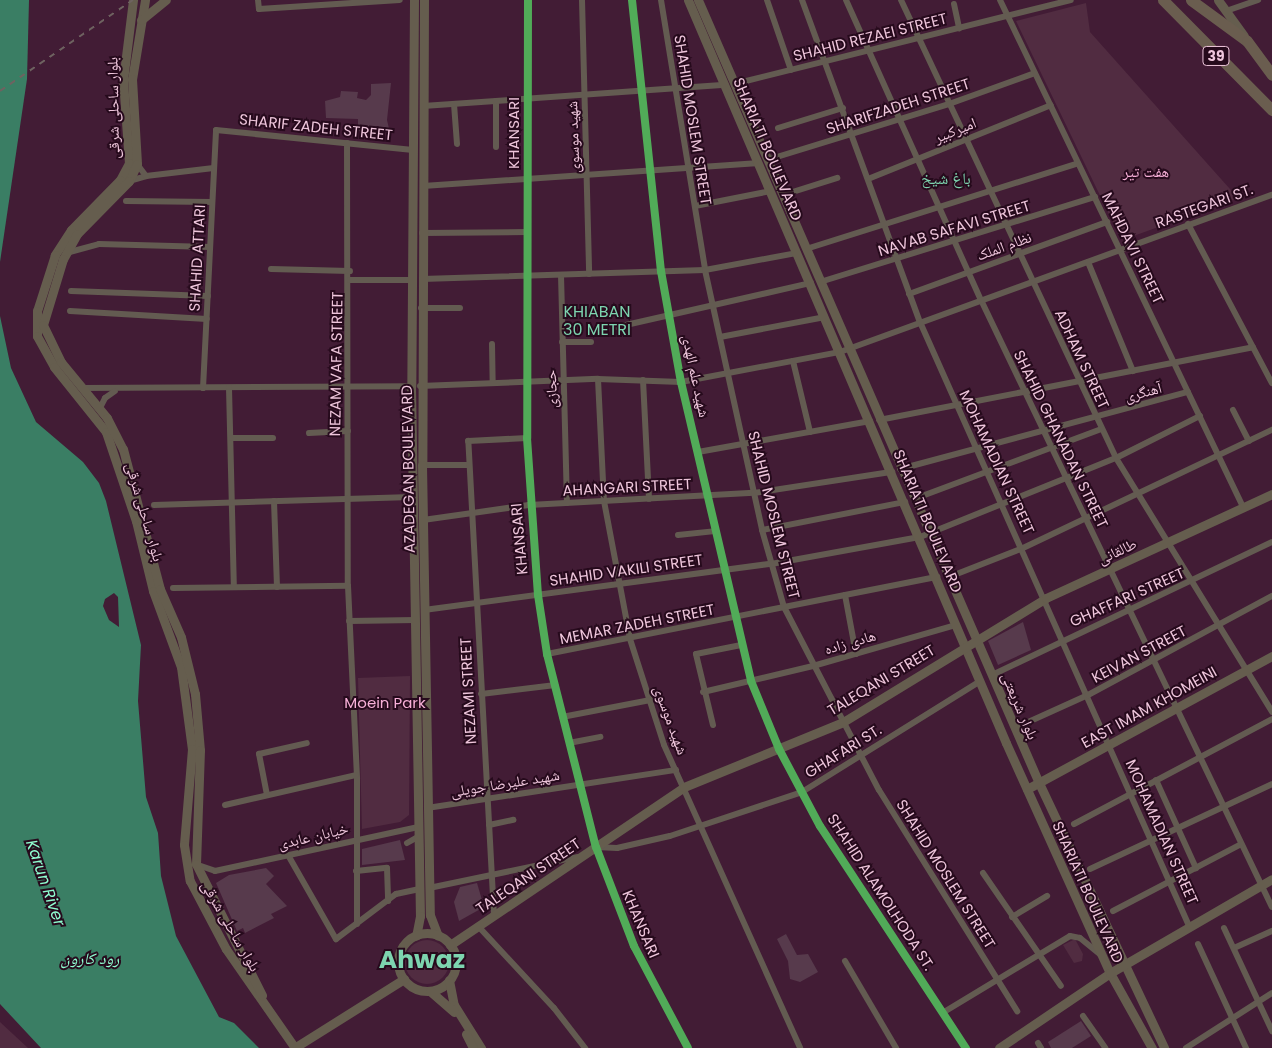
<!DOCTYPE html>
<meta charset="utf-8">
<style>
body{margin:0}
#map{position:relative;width:1272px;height:1048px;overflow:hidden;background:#421c35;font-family:Poppins,"Noto Naskh Arabic",sans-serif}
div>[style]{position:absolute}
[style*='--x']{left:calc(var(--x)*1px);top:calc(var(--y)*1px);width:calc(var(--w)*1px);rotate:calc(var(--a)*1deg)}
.green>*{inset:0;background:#512c41}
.round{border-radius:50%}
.water>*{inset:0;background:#3a7e64}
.building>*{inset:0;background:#573a4c}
.street>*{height:6px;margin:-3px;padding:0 3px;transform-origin:3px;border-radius:3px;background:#635b51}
.secondary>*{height:9px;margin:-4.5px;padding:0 4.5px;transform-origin:4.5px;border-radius:4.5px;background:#655d4e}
.secondary>.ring{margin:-4.5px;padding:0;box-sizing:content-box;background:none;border:9px solid #655d4e;border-radius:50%}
.highway>*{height:11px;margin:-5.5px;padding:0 5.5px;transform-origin:5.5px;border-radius:5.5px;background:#6a5d4f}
.rail>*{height:2px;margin-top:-1px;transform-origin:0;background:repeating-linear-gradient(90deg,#6e6260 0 6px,transparent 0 12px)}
.cycleway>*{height:8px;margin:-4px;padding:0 4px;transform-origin:4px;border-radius:4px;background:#51ab58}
span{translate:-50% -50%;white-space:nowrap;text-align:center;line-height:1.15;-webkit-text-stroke:4px #260a1c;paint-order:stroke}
.shield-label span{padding:1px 4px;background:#260a1c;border:1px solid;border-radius:4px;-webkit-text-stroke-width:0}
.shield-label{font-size:14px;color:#efc6dc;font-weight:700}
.street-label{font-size:15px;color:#efc6dc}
.park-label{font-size:15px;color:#f8b0d8}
.neighbourhood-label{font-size:16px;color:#7dd4af}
.water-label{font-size:16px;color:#90fed1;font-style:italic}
.town-label{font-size:25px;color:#7dd4af;font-weight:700}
</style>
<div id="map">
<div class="green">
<div style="clip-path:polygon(1086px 3px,1090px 32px,1238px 198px,1128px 238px,1119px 235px,1016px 21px)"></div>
<div style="clip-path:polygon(410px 676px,409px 815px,400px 822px,362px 829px,358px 678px)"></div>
<div style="clip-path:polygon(1075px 939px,1083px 954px,1082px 961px,1074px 963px,1063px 945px)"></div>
<div class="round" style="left:405px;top:940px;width:44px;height:44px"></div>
<div style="clip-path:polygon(0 1022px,28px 1048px,0 1048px)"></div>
</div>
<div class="water">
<div style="clip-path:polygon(0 0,29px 0,27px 79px,0 262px)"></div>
<div style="clip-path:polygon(evenodd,0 316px,11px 368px,36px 422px,83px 462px,99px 483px,106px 501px,141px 645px,138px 701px,146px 797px,158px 833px,161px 876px,176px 936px,219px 1017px,234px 1023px,259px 1048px,41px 1048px,0 1004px,0 316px,114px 593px,118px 597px,119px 627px,109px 620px,103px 606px,105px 599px,114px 593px)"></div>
</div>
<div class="building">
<div style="clip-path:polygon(391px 83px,387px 120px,390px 133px,358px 131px,358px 119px,326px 118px,325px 101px,340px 97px,341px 91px,358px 92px,357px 98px,366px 100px,371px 95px,371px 84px)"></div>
<div style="clip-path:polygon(1023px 622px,1031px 650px,998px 665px,988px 641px)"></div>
<div style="clip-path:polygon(400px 840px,405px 860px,362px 865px,362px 849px)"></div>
<div style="clip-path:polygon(266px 868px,274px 876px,266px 884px,287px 906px,271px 914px,274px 918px,245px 933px,243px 928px,237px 931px,216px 883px,229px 875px)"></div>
<div style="clip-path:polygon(477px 883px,484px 907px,459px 921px,454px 902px,460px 887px)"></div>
<div style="clip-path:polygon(786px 934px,797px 955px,808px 954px,818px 972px,800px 982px,790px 979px,788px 961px,777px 939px)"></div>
<div style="clip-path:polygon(1081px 1021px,1091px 1036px,1072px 1048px,1051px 1048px,1048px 1042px)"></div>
</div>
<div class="street">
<div style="--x:258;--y:0;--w:9;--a:84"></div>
<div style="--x:259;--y:9;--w:141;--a:-3.7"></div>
<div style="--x:528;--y:0;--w:438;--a:90.1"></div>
<div style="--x:527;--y:438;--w:157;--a:86"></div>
<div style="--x:538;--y:595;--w:60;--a:81.3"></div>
<div style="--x:547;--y:654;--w:199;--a:75.8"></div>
<div style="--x:596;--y:847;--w:106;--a:69"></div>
<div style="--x:634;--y:946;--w:115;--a:62.1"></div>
<div style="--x:582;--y:0;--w:274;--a:88.5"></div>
<div style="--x:632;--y:0;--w:273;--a:83.9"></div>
<div style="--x:661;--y:271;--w:113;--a:79.8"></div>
<div style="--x:681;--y:382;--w:307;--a:76.8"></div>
<div style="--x:751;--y:681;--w:74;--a:67.6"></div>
<div style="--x:779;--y:749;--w:87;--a:62"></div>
<div style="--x:820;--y:826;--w:266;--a:56.7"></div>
<div style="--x:661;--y:0;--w:274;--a:80.7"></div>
<div style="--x:705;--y:270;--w:266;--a:77.6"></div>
<div style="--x:762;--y:530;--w:80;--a:74.1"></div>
<div style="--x:784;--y:607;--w:206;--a:62.6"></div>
<div style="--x:879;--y:790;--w:261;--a:58"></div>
<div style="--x:767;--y:0;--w:74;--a:71.1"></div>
<div style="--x:802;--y:0;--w:343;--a:69.9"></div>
<div style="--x:920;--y:322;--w:661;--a:65.99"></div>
<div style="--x:846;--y:0;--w:329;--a:65.8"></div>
<div style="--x:981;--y:300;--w:673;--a:64.39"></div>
<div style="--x:901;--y:0;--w:506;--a:64.85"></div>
<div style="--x:1116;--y:458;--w:298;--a:58.4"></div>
<div style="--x:1000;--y:0;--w:562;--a:64.39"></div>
<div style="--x:954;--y:4;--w:25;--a:78"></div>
<div style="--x:1226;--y:11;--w:34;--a:-19"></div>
<div style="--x:734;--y:84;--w:347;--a:-14"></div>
<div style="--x:496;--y:101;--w:46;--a:90"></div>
<div style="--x:454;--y:104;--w:40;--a:85.7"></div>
<div style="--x:423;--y:106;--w:303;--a:-4"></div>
<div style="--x:778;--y:128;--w:68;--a:-17.1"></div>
<div style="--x:347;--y:143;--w:443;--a:89.9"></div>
<div style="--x:348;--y:586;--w:193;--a:87.3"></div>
<div style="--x:357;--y:779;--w:145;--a:90"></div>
<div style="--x:767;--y:160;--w:190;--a:-17.1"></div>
<div style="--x:949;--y:104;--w:91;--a:-19.8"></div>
<div style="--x:146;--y:176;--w:68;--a:-6.7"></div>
<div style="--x:868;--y:179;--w:197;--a:-22"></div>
<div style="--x:129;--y:181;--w:18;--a:-16"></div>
<div style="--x:146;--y:176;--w:15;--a:-127"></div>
<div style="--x:423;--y:186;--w:337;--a:-3.9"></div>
<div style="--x:783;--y:195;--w:57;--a:-17.5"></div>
<div style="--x:126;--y:201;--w:86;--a:0.7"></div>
<div style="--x:695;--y:206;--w:77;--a:-11.2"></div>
<div style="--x:1188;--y:224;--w:180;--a:62.2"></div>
<div style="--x:422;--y:233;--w:105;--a:-0.5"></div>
<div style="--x:806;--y:249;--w:285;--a:-17.5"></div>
<div style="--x:66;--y:253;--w:34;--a:-15"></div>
<div style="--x:99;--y:244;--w:111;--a:1.5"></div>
<div style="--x:1088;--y:262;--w:118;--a:67.6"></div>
<div style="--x:271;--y:269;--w:79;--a:1.5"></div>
<div style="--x:561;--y:275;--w:228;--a:88.5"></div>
<div style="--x:422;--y:279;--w:283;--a:-1.8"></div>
<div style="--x:705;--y:270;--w:94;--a:-10.5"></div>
<div style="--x:350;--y:280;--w:62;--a:0"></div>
<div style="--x:820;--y:282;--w:288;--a:-17.2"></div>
<div style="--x:71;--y:291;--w:137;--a:2.1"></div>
<div style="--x:909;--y:294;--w:211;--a:-20"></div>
<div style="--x:421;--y:308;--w:39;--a:0"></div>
<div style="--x:70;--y:311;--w:137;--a:3.3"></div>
<div style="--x:617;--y:327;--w:199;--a:-12.8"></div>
<div style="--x:720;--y:337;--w:107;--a:-10.8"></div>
<div style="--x:562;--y:342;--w:29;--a:0"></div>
<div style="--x:492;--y:344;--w:39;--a:89"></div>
<div style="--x:793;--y:361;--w:73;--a:76.5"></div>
<div style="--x:598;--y:379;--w:122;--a:87.2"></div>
<div style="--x:604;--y:501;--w:140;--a:79.3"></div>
<div style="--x:630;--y:639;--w:111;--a:72.2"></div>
<div style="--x:664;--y:745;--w:332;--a:65.8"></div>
<div style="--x:643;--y:380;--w:119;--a:87.1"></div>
<div style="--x:420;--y:386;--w:178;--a:-2.3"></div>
<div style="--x:598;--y:379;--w:83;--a:2.1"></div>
<div style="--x:681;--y:382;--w:162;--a:-10.7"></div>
<div style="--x:840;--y:352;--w:460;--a:-20"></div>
<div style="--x:82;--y:388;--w:329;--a:-0.3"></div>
<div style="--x:203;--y:388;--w:258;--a:-87.1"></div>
<div style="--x:216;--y:130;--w:198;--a:5.8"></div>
<div style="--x:229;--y:388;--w:199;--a:88.6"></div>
<div style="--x:100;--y:408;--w:11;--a:-63"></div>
<div style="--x:105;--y:398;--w:12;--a:-35"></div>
<div style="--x:1233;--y:410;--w:35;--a:63"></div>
<div style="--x:879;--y:420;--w:381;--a:-11"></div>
<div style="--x:309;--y:433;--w:39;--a:-3"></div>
<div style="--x:232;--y:438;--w:41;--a:0"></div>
<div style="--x:698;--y:452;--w:175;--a:-10.2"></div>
<div style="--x:422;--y:465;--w:47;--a:0"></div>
<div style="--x:900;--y:469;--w:298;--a:-15"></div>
<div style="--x:914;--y:499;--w:200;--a:-20.5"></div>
<div style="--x:274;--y:501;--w:86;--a:88"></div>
<div style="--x:154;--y:505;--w:258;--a:-1.8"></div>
<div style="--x:423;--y:520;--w:107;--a:-8.1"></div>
<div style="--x:529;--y:505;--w:225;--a:-3.1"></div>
<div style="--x:754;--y:493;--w:140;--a:-8.7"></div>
<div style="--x:762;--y:530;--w:146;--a:-11.1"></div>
<div style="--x:678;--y:535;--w:37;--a:-6"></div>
<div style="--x:949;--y:577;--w:79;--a:-21.4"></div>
<div style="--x:1023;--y:548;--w:276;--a:-25.4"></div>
<div style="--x:173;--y:588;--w:175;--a:-0.7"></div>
<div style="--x:845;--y:595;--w:60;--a:79.4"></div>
<div style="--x:424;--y:610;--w:350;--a:-7.6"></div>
<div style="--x:771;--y:564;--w:151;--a:-10.3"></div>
<div style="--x:920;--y:537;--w:211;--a:-22"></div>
<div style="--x:1116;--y:458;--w:94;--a:-26.6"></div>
<div style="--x:349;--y:621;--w:67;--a:-0.9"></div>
<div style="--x:547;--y:654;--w:398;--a:-11.2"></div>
<div style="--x:992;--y:675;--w:310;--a:-25.4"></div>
<div style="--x:703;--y:692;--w:113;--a:-13.3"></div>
<div style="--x:813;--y:666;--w:149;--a:-16"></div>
<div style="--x:481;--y:694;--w:75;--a:-6.9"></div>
<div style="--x:562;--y:717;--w:90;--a:-10.9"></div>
<div style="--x:713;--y:725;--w:73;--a:-103.5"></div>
<div style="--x:696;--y:654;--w:46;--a:-11.3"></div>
<div style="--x:1015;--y:728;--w:80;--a:-24.3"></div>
<div style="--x:1088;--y:695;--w:209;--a:-28.3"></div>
<div style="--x:569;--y:743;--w:32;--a:-11"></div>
<div style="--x:1156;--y:780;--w:97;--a:65.6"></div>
<div style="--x:267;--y:795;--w:42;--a:-101"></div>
<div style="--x:259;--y:754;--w:49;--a:-12.9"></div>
<div style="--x:225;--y:805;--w:134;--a:-12.9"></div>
<div style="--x:427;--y:808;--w:252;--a:-8.7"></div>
<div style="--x:1074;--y:824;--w:224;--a:-27.9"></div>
<div style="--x:489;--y:825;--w:25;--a:-12"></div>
<div style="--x:407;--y:843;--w:13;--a:-29"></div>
<div style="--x:596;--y:847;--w:21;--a:3"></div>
<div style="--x:617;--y:848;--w:54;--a:-12.8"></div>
<div style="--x:670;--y:836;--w:139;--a:-18.4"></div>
<div style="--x:802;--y:792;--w:208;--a:-31.9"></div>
<div style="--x:288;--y:855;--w:97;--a:60.3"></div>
<div style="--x:336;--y:939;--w:75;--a:-36.9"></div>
<div style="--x:396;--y:894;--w:24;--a:-12"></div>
<div style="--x:198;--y:865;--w:18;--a:19"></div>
<div style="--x:215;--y:871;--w:208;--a:-12.2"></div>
<div style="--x:1090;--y:869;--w:201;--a:-25"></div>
<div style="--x:356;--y:871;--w:31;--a:-6"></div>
<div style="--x:387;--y:868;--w:33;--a:88"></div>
<div style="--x:983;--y:873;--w:137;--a:55.4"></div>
<div style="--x:429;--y:888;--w:151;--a:-11.8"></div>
<div style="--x:1113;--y:911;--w:144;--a:-27.6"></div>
<div style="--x:494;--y:915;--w:475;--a:-93.1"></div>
<div style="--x:468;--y:441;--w:59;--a:-2.9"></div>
<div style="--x:1012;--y:917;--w:41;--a:-31"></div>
<div style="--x:478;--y:926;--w:112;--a:47.2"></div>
<div style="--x:554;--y:1008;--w:51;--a:52.2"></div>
<div style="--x:1224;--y:928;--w:114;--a:65"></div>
<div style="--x:1198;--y:944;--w:115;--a:65.2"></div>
<div style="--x:1234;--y:948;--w:42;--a:-24.1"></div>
<div style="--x:845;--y:961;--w:101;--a:59.6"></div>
<div style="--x:944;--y:1012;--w:147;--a:-31.1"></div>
<div style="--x:1070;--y:936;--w:10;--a:11"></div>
<div style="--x:1080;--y:938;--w:26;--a:39"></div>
<div style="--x:1083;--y:1016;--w:39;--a:55"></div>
<div style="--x:1038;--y:1043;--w:6;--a:59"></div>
<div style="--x:1186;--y:1048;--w:102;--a:-32.6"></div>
</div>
<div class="secondary">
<div style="--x:133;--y:0;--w:81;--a:97.1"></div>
<div style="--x:123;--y:80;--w:83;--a:85.9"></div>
<div style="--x:129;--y:163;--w:19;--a:118"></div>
<div style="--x:120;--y:180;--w:70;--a:134.4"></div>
<div style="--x:71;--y:230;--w:30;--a:123"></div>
<div style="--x:55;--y:255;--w:59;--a:107.8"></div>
<div style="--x:37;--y:311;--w:25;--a:90"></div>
<div style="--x:37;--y:336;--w:35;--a:61"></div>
<div style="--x:54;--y:367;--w:83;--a:51.3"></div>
<div style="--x:106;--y:432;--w:94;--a:71.4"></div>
<div style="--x:136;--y:521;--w:72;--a:76.3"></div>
<div style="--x:153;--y:591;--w:81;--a:69.8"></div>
<div style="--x:181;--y:667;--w:83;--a:82.4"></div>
<div style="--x:192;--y:749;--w:96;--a:94.8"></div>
<div style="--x:184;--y:845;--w:36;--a:81"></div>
<div style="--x:190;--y:881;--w:77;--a:62.1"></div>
<div style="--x:226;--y:949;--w:121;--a:55.1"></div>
<div style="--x:145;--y:0;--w:80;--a:99.3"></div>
<div style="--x:132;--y:79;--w:85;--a:86.6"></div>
<div style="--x:137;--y:164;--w:19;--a:115"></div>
<div style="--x:129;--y:181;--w:74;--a:134.5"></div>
<div style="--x:77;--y:234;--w:29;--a:119"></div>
<div style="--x:63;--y:259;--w:69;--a:106.9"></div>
<div style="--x:43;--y:325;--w:41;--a:64.1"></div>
<div style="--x:61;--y:362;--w:72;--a:50.6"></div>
<div style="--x:107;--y:418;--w:35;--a:63"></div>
<div style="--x:123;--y:449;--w:145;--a:75.2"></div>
<div style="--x:160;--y:589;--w:52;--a:66.4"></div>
<div style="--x:181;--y:637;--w:59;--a:76.2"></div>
<div style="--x:195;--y:694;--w:56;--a:84.9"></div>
<div style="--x:200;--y:750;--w:114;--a:92"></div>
<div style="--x:196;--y:864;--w:147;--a:63.3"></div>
<div style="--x:414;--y:0;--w:386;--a:90.4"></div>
<div style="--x:411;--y:386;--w:530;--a:89.03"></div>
<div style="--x:420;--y:916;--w:20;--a:101"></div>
<div style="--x:424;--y:0;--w:465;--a:90.2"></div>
<div style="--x:422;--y:465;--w:450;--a:89"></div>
<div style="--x:430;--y:915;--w:22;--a:69"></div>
<div style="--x:688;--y:0;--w:808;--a:66.83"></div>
<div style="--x:1006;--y:743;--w:252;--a:65.7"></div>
<div style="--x:1110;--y:973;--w:86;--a:60.8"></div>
<div style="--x:698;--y:0;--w:854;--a:66.47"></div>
<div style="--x:1039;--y:783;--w:293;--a:64.7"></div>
<div style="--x:1218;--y:0;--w:44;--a:54.2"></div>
<div style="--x:141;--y:20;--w:32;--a:-39"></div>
<div style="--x:1027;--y:789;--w:279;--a:-28.5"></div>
<div class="ring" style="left:398px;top:933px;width:49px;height:49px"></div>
<div style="--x:450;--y:945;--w:282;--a:-34"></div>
<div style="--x:684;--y:787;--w:172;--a:-22.2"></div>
<div style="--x:843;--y:722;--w:238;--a:-31.4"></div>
<div style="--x:1046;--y:598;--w:249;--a:-24.7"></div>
<div style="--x:449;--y:980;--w:25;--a:79"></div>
<div style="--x:454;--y:1005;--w:51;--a:57.9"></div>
<div style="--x:430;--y:991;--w:32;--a:41"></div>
<div style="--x:466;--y:1034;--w:16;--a:63"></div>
<div style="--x:294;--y:1048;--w:130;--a:-32.1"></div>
<div style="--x:999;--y:1048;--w:134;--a:-34"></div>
<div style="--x:1110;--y:973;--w:187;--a:-30.1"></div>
</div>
<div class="highway">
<div style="--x:1163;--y:0;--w:155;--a:45.3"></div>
<div style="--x:1191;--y:0;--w:69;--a:36.2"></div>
<div style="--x:1247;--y:41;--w:42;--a:53.7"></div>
</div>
<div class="rail">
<div style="--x:0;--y:91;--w:161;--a:-34.4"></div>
</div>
<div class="cycleway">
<div style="--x:528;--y:0;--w:438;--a:90.1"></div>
<div style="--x:527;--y:438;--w:157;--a:86"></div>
<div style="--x:538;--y:595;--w:60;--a:81.3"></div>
<div style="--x:547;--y:654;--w:199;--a:75.8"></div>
<div style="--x:596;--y:847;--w:106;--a:69"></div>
<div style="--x:634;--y:946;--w:115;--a:62.1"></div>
<div style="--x:632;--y:0;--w:273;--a:83.9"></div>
<div style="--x:661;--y:271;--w:113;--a:79.8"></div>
<div style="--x:681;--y:382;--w:307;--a:76.8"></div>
<div style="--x:751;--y:681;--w:74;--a:67.6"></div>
<div style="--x:779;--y:749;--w:87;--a:62"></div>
<div style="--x:820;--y:826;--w:266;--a:56.7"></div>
</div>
<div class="shield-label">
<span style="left:1216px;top:56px">39</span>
</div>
<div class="street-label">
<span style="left:870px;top:37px;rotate:-14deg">SHAHID REZAEI STREET</span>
<span style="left:898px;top:106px;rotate:-18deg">SHARIFZADEH STREET</span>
<span style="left:113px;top:108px;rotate:-91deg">بلوار ساحلی شرقی</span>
<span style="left:693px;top:120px;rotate:81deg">SHAHID MOSLEM STREET</span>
<span style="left:316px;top:127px;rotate:6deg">SHARIF ZADEH STREET</span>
<span style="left:955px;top:130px;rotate:-22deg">امیرکبیر</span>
<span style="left:514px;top:133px;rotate:-90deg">KHANSARI</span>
<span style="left:573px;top:137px;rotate:-92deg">شهید موسوی</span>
<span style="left:768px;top:149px;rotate:67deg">SHARIATI BOULEVARD</span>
<span style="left:1204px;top:206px;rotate:-20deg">RASTEGARI ST.</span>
<span style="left:954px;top:228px;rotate:-17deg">NAVAB SAFAVI STREET</span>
<span style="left:1004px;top:246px;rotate:-20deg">نظام الملک</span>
<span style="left:1133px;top:248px;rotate:64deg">MAHDAVI STREET</span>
<span style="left:197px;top:258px;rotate:-87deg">SHAHID ATTARI</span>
<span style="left:1082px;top:359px;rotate:65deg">ADHAM STREET</span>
<span style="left:336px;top:364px;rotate:-89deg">NEZAM VAFA STREET</span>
<span style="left:696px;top:376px;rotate:78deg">شهید علم الهدی</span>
<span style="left:551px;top:389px;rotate:-92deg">حجازی</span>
<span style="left:1143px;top:392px;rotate:-15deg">آهنگری</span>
<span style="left:1061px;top:439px;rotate:64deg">SHAHID GHANADAN STREET</span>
<span style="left:997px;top:462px;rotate:65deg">MOHAMADIAN STREET</span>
<span style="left:408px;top:469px;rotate:-91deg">AZADEGAN BOULEVARD</span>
<span style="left:627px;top:487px;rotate:-3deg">AHANGARI STREET</span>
<span style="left:145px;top:512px;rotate:74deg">بلوار ساحلی شرقی</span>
<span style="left:774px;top:515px;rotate:76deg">SHAHID MOSLEM STREET</span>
<span style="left:928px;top:521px;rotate:67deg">SHARIATI BOULEVARD</span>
<span style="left:519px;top:539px;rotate:-95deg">KHANSARI</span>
<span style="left:1117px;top:551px;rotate:-25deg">طالقانی</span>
<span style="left:626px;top:570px;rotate:-8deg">SHAHID VAKILI STREET</span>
<span style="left:1127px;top:597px;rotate:-24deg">GHAFFARI STREET</span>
<span style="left:637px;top:624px;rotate:-11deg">MEMAR ZADEH STREET</span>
<span style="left:850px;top:642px;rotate:-16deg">هادی زاده</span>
<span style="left:1139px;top:654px;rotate:-28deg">KEIVAN STREET</span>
<span style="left:881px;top:680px;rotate:-31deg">TALEQANI STREET</span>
<span style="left:468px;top:691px;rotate:-93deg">NEZAMI STREET</span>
<span style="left:1020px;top:706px;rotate:67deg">بلوار شریعتی</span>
<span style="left:1149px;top:707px;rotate:-29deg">EAST IMAM KHOMEINI</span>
<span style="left:671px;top:720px;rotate:70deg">شهید موسوی</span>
<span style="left:843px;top:751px;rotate:-32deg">GHAFARI ST.</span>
<span style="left:505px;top:783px;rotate:-9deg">شهید علیرضا جویلی</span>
<span style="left:1162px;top:832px;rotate:66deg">MOHAMADIAN STREET</span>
<span style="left:313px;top:836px;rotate:-13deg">خیابان عابدی</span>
<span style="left:946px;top:874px;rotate:58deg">SHAHID MOSLEM STREET</span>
<span style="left:528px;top:876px;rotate:-34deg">TALEQANI STREET</span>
<span style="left:881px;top:892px;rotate:57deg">SHAHID ALAMOLHODA ST.</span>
<span style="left:1088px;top:892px;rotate:66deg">SHARIATI BOULEVARD</span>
<span style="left:641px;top:924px;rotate:67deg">KHANSARI</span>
<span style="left:231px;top:926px;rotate:60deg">بلوار ساحلی شرقی</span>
</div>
<div class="park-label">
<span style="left:1146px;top:172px">هفت تیر</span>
<span style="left:385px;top:703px">Moein Park</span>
</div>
<div class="neighbourhood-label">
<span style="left:946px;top:179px">باغ شیخ</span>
<span style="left:597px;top:321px">KHIABAN<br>30 METRI</span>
</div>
<div class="water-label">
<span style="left:45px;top:883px;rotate:71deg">Karun River</span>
<span style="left:90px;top:959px">رود کارون</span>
</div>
<div class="town-label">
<span style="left:422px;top:960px">Ahwaz</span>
</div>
</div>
